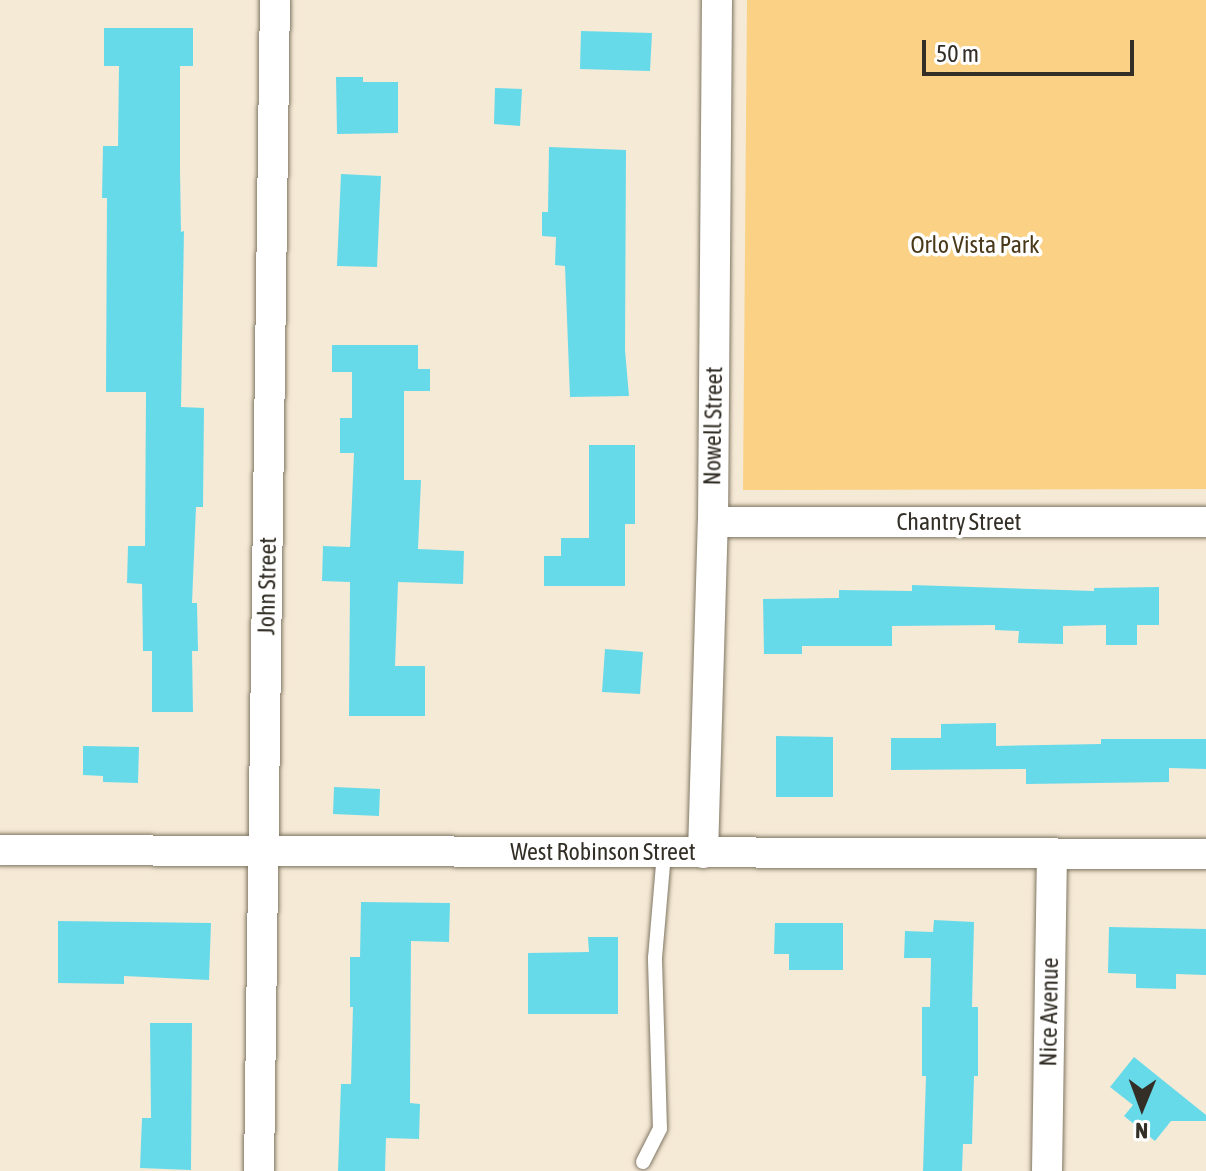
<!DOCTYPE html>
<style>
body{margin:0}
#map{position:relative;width:1206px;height:1171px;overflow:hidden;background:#f5ead6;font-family:"Asap Condensed",sans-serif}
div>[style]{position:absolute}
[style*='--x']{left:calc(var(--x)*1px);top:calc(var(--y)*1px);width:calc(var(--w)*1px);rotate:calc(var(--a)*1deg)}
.green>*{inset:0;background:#fbd285}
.building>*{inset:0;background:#67daea}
.roads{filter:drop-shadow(0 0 2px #807663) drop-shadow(0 0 2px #807663)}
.service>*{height:14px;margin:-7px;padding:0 7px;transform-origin:7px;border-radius:7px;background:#fff}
.minor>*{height:30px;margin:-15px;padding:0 15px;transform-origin:15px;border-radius:15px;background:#fff}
span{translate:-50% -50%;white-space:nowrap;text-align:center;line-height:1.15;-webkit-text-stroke:7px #fff;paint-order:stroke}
.park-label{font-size:24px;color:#4a3918}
.street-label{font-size:24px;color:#332f27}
.north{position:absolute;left:1102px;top:1067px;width:80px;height:80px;-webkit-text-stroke:6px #fff;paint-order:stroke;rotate:181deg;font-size:22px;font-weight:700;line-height:32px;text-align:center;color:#332f27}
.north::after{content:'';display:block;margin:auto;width:28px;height:36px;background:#332f27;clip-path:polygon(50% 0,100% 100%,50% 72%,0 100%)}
.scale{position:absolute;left:922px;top:40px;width:212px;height:36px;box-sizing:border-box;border:4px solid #332f27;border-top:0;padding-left:10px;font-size:24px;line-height:28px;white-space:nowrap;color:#332f27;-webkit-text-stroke:6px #fff;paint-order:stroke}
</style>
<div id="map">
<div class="green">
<div style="clip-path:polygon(747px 0,1206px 0,1206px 489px,743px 490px)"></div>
</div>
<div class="building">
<div style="clip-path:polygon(104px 28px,193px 28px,193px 66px,180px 66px,180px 170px,181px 232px,184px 231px,181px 407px,204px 408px,203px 507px,196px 507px,192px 603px,197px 603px,198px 651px,192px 651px,193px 712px,152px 712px,152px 651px,143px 651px,142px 584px,127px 583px,128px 546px,145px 546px,146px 392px,106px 392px,107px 198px,102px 198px,103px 146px,118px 146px,119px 66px,104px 66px)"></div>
<div style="clip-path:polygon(581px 31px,652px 33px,650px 71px,580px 69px)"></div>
<div style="clip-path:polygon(336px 77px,363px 77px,363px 82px,398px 82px,398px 133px,337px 134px)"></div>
<div style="clip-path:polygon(495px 88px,522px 89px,520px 126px,494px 124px)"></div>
<div style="clip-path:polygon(549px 147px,626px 150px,625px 350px,629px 396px,570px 397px,565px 266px,555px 265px,556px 237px,542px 236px,542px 212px,548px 212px)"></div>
<div style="clip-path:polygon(341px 174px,381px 176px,377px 267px,337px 266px)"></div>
<div style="clip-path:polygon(332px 345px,418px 345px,418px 369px,430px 369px,430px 391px,404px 391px,404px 480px,421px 480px,418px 549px,464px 551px,463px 584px,398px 582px,395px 666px,425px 666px,425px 716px,349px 716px,350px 582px,322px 581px,323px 546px,350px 547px,354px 453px,340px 453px,340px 418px,352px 418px,352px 372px,332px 372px)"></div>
<div style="clip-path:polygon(589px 445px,635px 445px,635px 524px,625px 524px,625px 586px,544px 586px,544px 556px,561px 556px,561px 538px,589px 538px)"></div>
<div style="clip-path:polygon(912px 585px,1094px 591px,1094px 588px,1159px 587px,1159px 625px,1137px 625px,1137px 645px,1106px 645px,1106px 625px,1063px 626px,1063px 644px,1018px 643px,1019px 631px,995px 630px,995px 625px,892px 626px,892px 646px,802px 646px,802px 654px,764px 654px,763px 599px,839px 598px,839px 590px,912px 591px)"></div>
<div style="clip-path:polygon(605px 649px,643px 652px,640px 694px,602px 692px)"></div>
<div style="clip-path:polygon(996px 723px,996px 746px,1101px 744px,1101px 739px,1206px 739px,1206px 769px,1169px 768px,1169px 782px,1026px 784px,1026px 769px,891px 770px,891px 738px,941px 738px,941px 724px)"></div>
<div style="clip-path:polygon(776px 736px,833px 737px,833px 797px,776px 797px)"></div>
<div style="clip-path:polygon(83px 746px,139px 747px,138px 783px,103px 782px,103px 776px,83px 775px)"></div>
<div style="clip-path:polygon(334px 787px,380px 789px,379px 816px,333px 814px)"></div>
<div style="clip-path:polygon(361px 902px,450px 903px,449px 942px,411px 941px,410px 1103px,420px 1104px,419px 1139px,386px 1138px,385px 1171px,338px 1171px,341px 1084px,351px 1084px,353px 1007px,350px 1007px,350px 957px,360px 957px)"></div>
<div style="clip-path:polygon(934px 920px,974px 922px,972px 1007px,978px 1007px,978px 1076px,974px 1076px,972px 1144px,963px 1144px,962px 1171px,923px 1171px,926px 1076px,922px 1076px,922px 1007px,930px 1007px,931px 958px,904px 958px,905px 931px,933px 932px)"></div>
<div style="clip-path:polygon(58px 921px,211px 923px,209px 980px,124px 976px,124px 984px,58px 983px)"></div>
<div style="clip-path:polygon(775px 923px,843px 923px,843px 970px,789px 970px,789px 954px,774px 954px)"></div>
<div style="clip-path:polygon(1109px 927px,1206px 929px,1206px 975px,1176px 974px,1176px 989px,1136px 988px,1136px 974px,1108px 973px)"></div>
<div style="clip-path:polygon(588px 937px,618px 937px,618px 1014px,528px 1014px,528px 953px,589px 952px)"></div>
<div style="clip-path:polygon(150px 1023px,192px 1023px,191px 1170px,140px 1168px,142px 1118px,151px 1118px)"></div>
<div style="clip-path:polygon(1134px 1057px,1206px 1115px,1206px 1121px,1171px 1121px,1155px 1141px,1124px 1116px,1133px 1105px,1110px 1087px)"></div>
</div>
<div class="roads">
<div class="service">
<div style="--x:643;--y:1162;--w:37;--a:-63"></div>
<div style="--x:660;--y:1129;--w:171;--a:-91.7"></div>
<div style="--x:655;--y:958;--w:106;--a:-85.1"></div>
</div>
<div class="minor">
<div style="--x:713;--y:522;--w:493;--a:0"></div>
<div style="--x:0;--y:850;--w:1206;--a:0.19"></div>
<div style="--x:703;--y:853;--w:331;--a:-88.3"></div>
<div style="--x:713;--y:522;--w:522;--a:-89.56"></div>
<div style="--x:259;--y:1171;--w:1171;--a:-89.22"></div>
<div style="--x:1047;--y:1171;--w:317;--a:-89.1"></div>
</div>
</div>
<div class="park-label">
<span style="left:975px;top:245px">Orlo Vista Park</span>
</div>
<div class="street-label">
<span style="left:713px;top:426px;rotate:-89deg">Nowell Street</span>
<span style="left:959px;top:522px">Chantry Street</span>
<span style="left:267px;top:586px;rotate:-89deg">John Street</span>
<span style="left:603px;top:852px">West Robinson Street</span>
<span style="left:1049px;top:1012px;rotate:-89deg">Nice Avenue</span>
</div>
<div class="north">N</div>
<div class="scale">50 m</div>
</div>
